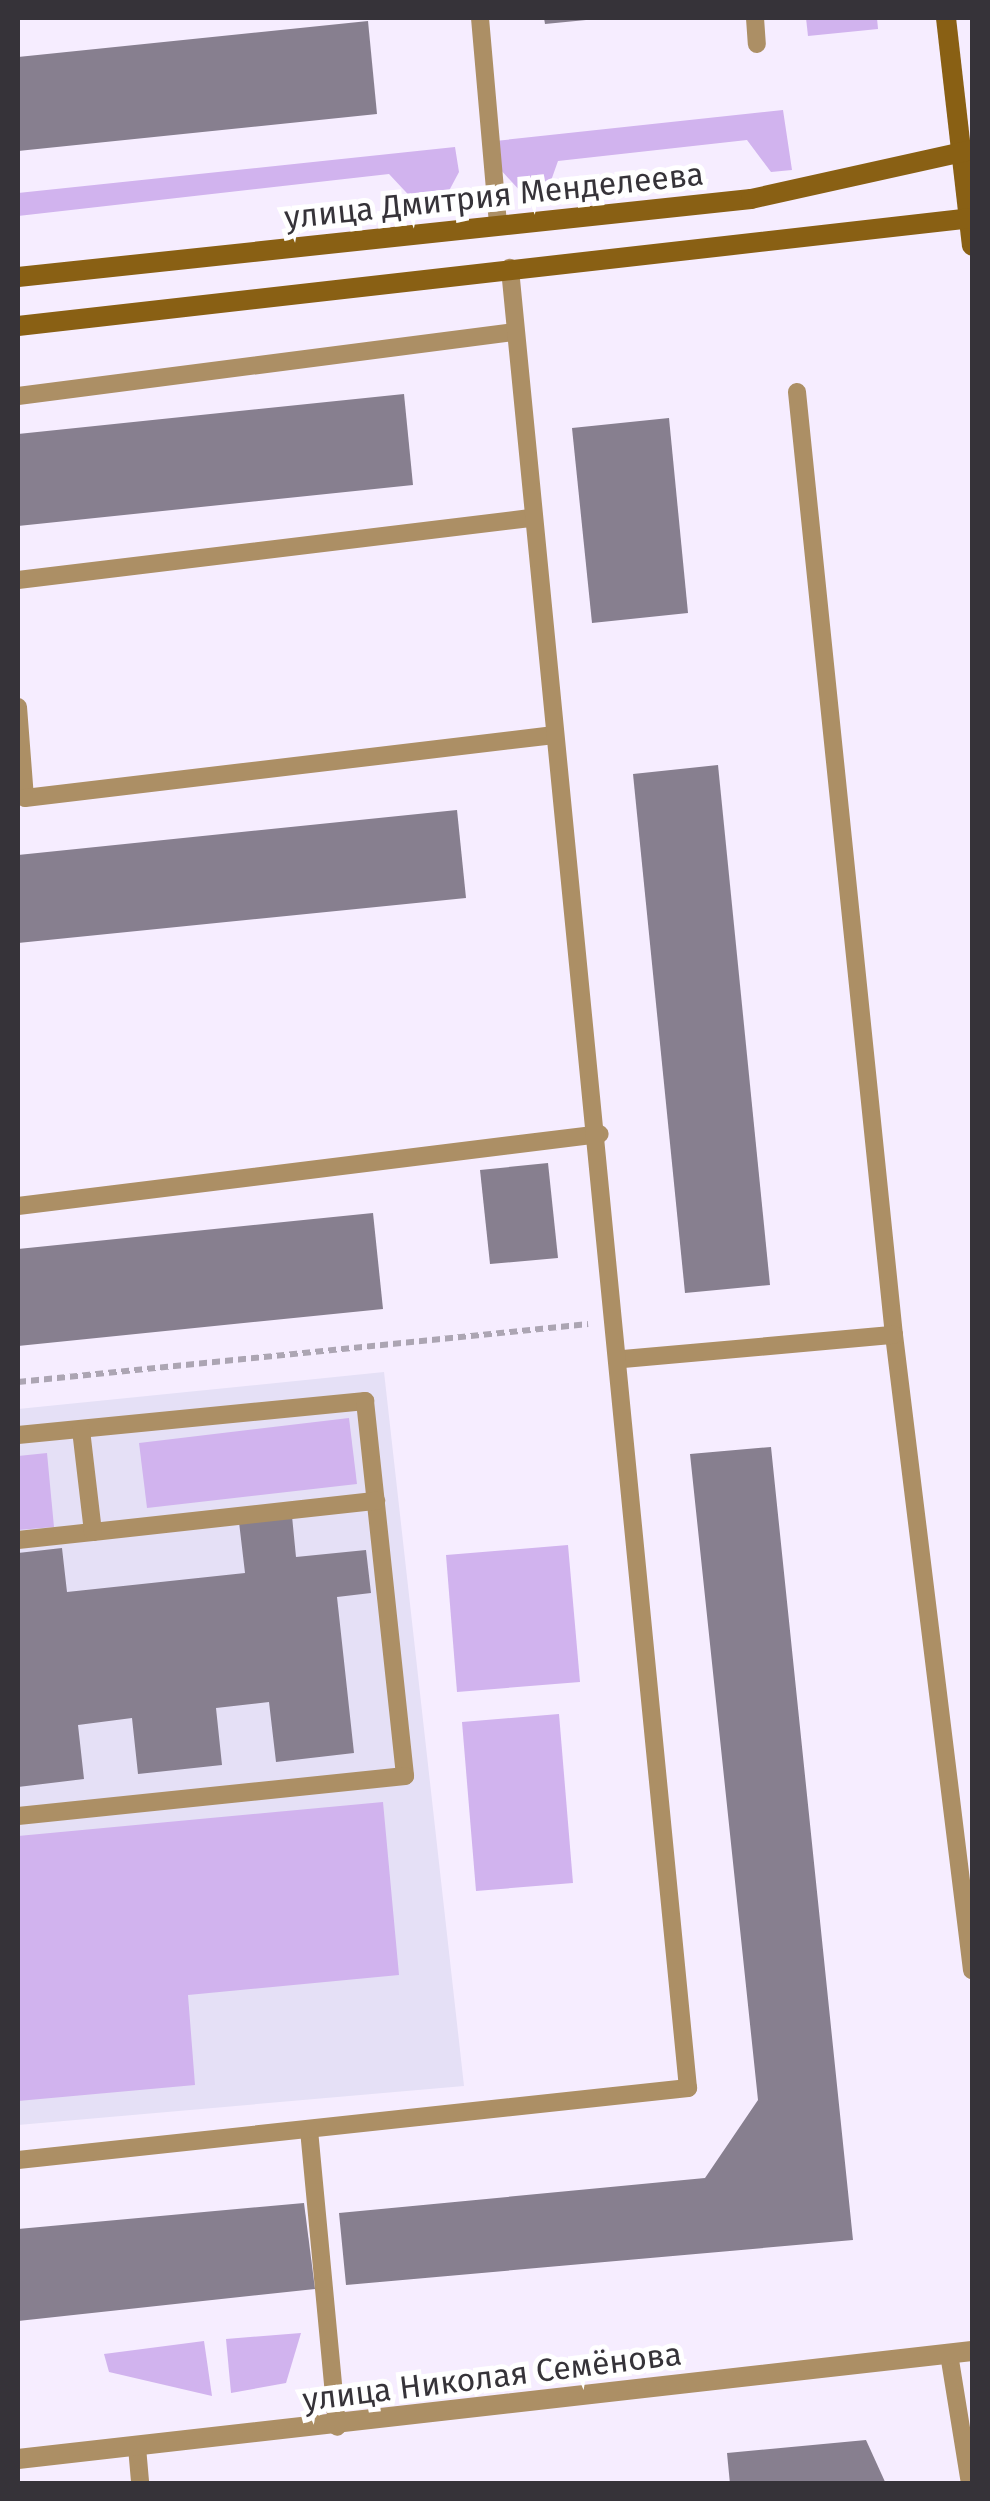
<!DOCTYPE html>
<meta charset="utf-8">
<style>
body{margin:0}
#map{position:relative;width:990px;height:2501px;overflow:hidden;background:#f6edff;font-family:"Fira Sans",sans-serif}
div>[style]{position:absolute}
[style*='--x']{left:calc(var(--x)*1px);top:calc(var(--y)*1px);width:calc(var(--w)*1px);rotate:calc(var(--a)*1deg)}
.education>*{inset:0;background:#e5e0f6}
.green>*{inset:0;background:#d1b3ee}
.building>*{inset:0;background:#877f8f}
.path>*{height:6px;margin-top:-3px;transform-origin:0;background:repeating-linear-gradient(90deg,#aca5b3 0 8px,transparent 0 13px)}
.lane>*{height:18px;margin:-9px;padding:0 9px;transform-origin:9px;border-radius:9px;background:#ac8f65}
.street>*{height:20px;margin:-10px;padding:0 10px;transform-origin:10px;border-radius:10px;background:#ac8f65}
.secondary>*{height:20px;margin:-10px;padding:0 10px;transform-origin:10px;border-radius:10px;background:#896014}
span{translate:-50% -50%;white-space:nowrap;text-align:center;line-height:1.15;-webkit-text-stroke:10px #fff;paint-order:stroke}
.street-label{font-size:32px;color:#363339}
.frame{position:absolute;inset:0;border:20px solid #363339;pointer-events:none}
</style>
<div id="map">
<div class="education">
<div style="clip-path:polygon(384px 1372px,464px 2086px,18px 2125px,18px 1409px)"></div>
</div>
<div class="green">
<div style="clip-path:polygon(806px 18px,877px 18px,878px 29px,808px 36px)"></div>
<div style="clip-path:polygon(783px 110px,792px 170px,771px 172px,747px 140px,558px 161px,547px 192px,522px 193px,499px 168px,495px 141px)"></div>
<div style="clip-path:polygon(455px 147px,459px 172px,442px 204px,419px 206px,389px 174px,18px 216px,18px 193px)"></div>
<div style="clip-path:polygon(349px 1418px,357px 1484px,147px 1508px,139px 1443px)"></div>
<div style="clip-path:polygon(47px 1453px,54px 1527px,18px 1530px,18px 1456px)"></div>
<div style="clip-path:polygon(568px 1545px,580px 1682px,457px 1692px,446px 1555px)"></div>
<div style="clip-path:polygon(559px 1714px,573px 1883px,476px 1891px,462px 1722px)"></div>
<div style="clip-path:polygon(383px 1802px,399px 1975px,188px 1995px,195px 2085px,18px 2101px,18px 1836px)"></div>
<div style="clip-path:polygon(301px 2333px,286px 2383px,231px 2393px,226px 2339px)"></div>
<div style="clip-path:polygon(204px 2341px,212px 2396px,109px 2372px,104px 2354px)"></div>
</div>
<div class="building">
<div style="clip-path:polygon(544px 18px,586px 18px,586px 20px,545px 24px)"></div>
<div style="clip-path:polygon(368px 21px,377px 114px,18px 151px,18px 57px)"></div>
<div style="clip-path:polygon(404px 394px,413px 485px,18px 526px,18px 434px)"></div>
<div style="clip-path:polygon(669px 418px,688px 613px,592px 623px,572px 428px)"></div>
<div style="clip-path:polygon(718px 765px,770px 1285px,685px 1293px,633px 774px)"></div>
<div style="clip-path:polygon(457px 810px,466px 898px,18px 943px,18px 855px)"></div>
<div style="clip-path:polygon(548px 1163px,558px 1258px,490px 1264px,480px 1170px)"></div>
<div style="clip-path:polygon(373px 1213px,383px 1309px,18px 1346px,18px 1249px)"></div>
<div style="clip-path:polygon(771px 1447px,853px 2240px,346px 2285px,339px 2213px,705px 2178px,758px 2100px,690px 1454px)"></div>
<div style="clip-path:polygon(292px 1516px,296px 1557px,366px 1550px,371px 1593px,337px 1597px,354px 1753px,276px 1762px,269px 1702px,216px 1708px,222px 1765px,138px 1774px,132px 1718px,78px 1725px,84px 1779px,18px 1787px,18px 1553px,62px 1548px,67px 1592px,245px 1573px,239px 1522px)"></div>
<div style="clip-path:polygon(304px 2203px,315px 2289px,18px 2321px,18px 2229px)"></div>
<div style="clip-path:polygon(866px 2440px,886px 2484px,730px 2484px,727px 2453px)"></div>
</div>
<div class="path">
<div style="--x:18;--y:1382;--w:573;--a:-5.81"></div>
</div>
<div class="lane">
<div style="--x:480;--y:18;--w:208;--a:85"></div>
<div style="--x:755;--y:18;--w:26;--a:86"></div>
<div style="--x:797;--y:392;--w:948;--a:84.13"></div>
<div style="--x:894;--y:1335;--w:640;--a:83"></div>
<div style="--x:18;--y:396;--w:500;--a:-7.35"></div>
<div style="--x:18;--y:580;--w:516;--a:-6.9"></div>
<div style="--x:18;--y:707;--w:91;--a:85.6"></div>
<div style="--x:25;--y:798;--w:533;--a:-6.79"></div>
<div style="--x:18;--y:1206;--w:586;--a:-7.05"></div>
<div style="--x:623;--y:1359;--w:272;--a:-5.1"></div>
<div style="--x:18;--y:1435;--w:349;--a:-5.6"></div>
<div style="--x:365;--y:1401;--w:377;--a:83.9"></div>
<div style="--x:405;--y:1776;--w:389;--a:174.1"></div>
<div style="--x:93;--y:1532;--w:285;--a:-6.3"></div>
<div style="--x:18;--y:1540;--w:75;--a:-6.1"></div>
<div style="--x:93;--y:1532;--w:103;--a:-96.7"></div>
<div style="--x:309;--y:2130;--w:298;--a:84.6"></div>
<div style="--x:18;--y:2160;--w:674;--a:-6.13"></div>
<div style="--x:688;--y:2088;--w:1829;--a:-95.59"></div>
<div style="--x:949;--y:2354;--w:132;--a:80.8"></div>
<div style="--x:137;--y:2447;--w:37;--a:85"></div>
</div>
<div class="street">
<div style="--x:18;--y:2459;--w:960;--a:-6.46"></div>
</div>
<div class="secondary">
<div style="--x:946;--y:18;--w:229;--a:83.5"></div>
<div style="--x:18;--y:277;--w:737;--a:-6.07"></div>
<div style="--x:751;--y:199;--w:226;--a:-12.5"></div>
<div style="--x:18;--y:326;--w:960;--a:-6.46"></div>
</div>
<div class="street-label">
<span style="left:494px;top:196px;rotate:-6deg">улица Дмитрия Менделеева</span>
<span style="left:492px;top:2377px;rotate:-7deg">улица Николая Семёнова</span>
</div>
<div class="frame"></div>
</div>
